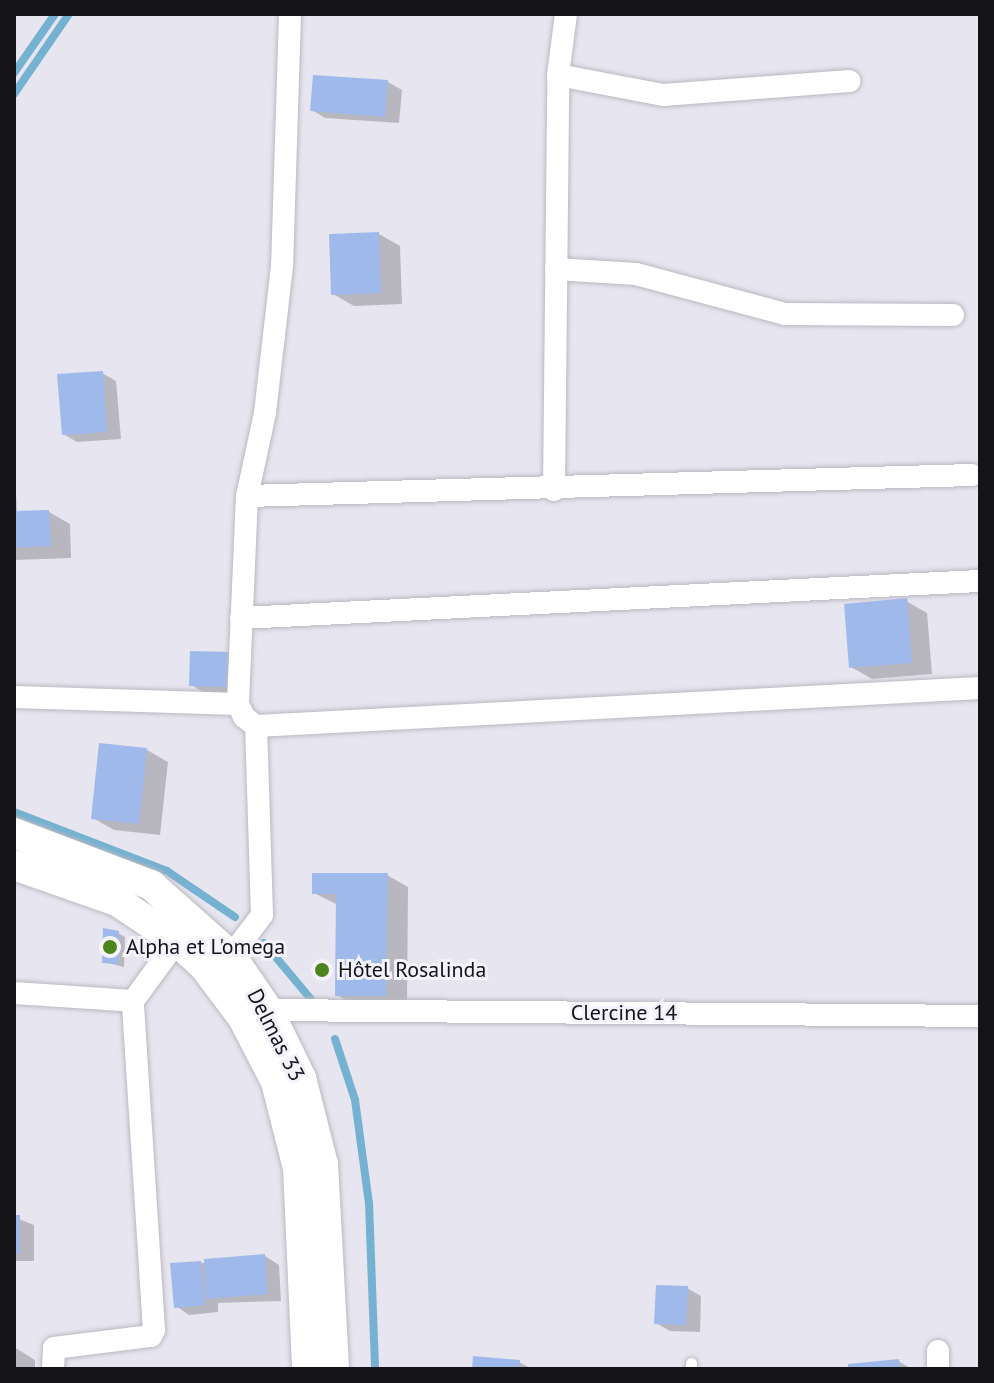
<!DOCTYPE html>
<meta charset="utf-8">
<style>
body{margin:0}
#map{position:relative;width:994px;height:1383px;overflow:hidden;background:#e7e5ef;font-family:"PT Sans",sans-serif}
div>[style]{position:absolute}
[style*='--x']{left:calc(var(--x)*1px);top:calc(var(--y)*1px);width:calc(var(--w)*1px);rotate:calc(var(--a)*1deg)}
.shadow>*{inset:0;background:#0003}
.stream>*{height:8px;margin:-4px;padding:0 4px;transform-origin:4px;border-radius:4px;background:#75b2d1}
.building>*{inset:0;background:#9fb9eb}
.roads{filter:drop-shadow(0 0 2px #bab8c2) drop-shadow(0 0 2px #bab8c2)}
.lane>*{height:11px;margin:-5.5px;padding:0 5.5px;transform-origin:5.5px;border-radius:5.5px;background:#fff}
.street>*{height:22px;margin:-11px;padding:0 11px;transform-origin:11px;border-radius:11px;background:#fff}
.secondary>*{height:30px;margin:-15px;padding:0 15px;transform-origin:15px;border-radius:15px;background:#fff}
.dots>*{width:22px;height:22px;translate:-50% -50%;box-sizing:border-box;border:4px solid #f4f2fc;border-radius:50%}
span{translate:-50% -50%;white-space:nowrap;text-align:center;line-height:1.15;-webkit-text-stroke:6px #f4f2fc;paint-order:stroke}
.poi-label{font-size:22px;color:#141317}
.left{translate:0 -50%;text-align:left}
.street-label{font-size:22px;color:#141317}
.frame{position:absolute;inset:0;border:16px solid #141317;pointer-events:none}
</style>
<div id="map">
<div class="shadow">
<div style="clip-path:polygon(388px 82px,402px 90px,399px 123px,325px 118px,312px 110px)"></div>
<div style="clip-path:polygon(379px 234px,400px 246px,402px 304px,354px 306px,333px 294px)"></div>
<div style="clip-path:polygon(102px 373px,116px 381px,121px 439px,77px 442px,63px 434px)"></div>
<div style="clip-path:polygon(14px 449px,17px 513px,49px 512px,70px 524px,71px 558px,14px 560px)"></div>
<div style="clip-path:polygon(906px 601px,927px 613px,932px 674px,872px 679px,851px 667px)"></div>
<div style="clip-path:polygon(192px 653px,245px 694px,205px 693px,191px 685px)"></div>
<div style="clip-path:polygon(147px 750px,168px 762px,160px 835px,114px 830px,93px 818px)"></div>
<div style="clip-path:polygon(387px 875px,408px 887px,407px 1007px,358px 1007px,337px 995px,338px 905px,314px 893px)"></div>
<div style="clip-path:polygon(118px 933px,125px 937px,124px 967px,104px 962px)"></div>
<div style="clip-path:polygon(14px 1217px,34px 1225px,34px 1261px,14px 1261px)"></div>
<div style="clip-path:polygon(265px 1256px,279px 1265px,281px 1301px,218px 1303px,218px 1312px,189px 1315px,176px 1306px,201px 1263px)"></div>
<div style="clip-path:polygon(687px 1288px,701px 1296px,700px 1332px,670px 1331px,656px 1323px)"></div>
<div style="clip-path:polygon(14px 1347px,35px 1360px,35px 1369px,14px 1369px)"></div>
<div style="clip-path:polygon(898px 1361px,912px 1369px,850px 1369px)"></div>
<div style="clip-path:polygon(519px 1362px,532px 1369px,474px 1369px)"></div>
</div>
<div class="stream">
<div style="--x:14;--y:73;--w:72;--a:-55.2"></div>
<div style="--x:14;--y:94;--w:97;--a:-55.5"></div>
<div style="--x:14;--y:812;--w:164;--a:21.1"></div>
<div style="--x:167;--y:871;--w:82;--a:34.1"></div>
<div style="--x:264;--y:943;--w:72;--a:50.1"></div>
<div style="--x:335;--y:1039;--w:64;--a:71.8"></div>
<div style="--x:355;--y:1100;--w:104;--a:82.3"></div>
<div style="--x:369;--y:1203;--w:166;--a:87.9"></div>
</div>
<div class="building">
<div style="clip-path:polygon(313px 75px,388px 80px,385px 117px,310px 111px)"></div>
<div style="clip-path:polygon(379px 232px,381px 293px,331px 295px,329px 234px)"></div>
<div style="clip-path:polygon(103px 371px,107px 432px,62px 435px,57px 374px)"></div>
<div style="clip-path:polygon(49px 510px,51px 546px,14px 548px,14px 511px)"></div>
<div style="clip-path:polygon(907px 598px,912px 663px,849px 668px,844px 604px)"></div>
<div style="clip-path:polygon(190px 651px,232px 652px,231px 687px,189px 686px)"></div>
<div style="clip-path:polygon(99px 743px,147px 748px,139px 824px,91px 819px)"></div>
<div style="clip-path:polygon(312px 873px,388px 873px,386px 996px,335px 996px,336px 894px,312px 894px)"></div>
<div style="clip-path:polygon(103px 928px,119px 931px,118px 964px,102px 963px)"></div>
<div style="clip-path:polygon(14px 1215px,20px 1215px,20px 1254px,14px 1254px)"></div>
<div style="clip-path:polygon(265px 1254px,268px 1294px,206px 1299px,204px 1259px)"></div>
<div style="clip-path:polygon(201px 1261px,205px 1305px,174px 1308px,170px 1263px)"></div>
<div style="clip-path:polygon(656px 1285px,688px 1286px,686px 1325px,654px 1324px)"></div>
<div style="clip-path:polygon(473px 1356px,520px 1360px,519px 1369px,472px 1369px)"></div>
<div style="clip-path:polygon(899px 1359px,900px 1369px,848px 1369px,848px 1364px)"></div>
</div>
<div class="roads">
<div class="lane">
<div style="--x:691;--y:1369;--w:6;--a:-90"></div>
</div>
<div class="street">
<div style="--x:290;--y:14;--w:252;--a:91.8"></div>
<div style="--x:282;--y:266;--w:148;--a:96.6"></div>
<div style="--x:265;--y:413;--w:85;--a:102.2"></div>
<div style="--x:247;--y:496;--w:208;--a:92.5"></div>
<div style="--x:238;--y:704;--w:14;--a:65"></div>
<div style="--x:244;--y:717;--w:15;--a:37"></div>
<div style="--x:256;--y:726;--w:725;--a:-3"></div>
<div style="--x:558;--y:75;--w:107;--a:10.8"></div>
<div style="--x:663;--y:95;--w:187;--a:-4.3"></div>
<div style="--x:556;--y:269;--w:80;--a:3.6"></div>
<div style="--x:636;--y:274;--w:154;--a:15"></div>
<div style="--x:785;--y:314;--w:168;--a:0.3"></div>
<div style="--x:554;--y:490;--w:415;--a:-89.4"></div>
<div style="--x:558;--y:75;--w:62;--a:-82.5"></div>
<div style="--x:247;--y:496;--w:725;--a:-1.66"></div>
<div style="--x:241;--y:618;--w:740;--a:-2.87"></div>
<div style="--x:14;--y:697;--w:224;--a:1.8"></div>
<div style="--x:231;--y:956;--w:51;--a:-52.9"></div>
<div style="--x:262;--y:915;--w:189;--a:-91.8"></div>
<div style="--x:14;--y:993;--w:119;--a:3.8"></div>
<div style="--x:268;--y:1010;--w:712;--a:0.48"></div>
<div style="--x:938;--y:1351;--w:18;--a:90"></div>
<div style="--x:53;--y:1369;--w:21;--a:-87"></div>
<div style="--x:54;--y:1348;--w:98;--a:-7.1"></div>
<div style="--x:151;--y:1336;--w:7;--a:-63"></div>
<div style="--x:154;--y:1330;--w:330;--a:-93.7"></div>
<div style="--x:133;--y:1001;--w:74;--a:-53.7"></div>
</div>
<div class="secondary">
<div style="--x:14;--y:833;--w:147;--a:20.8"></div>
<div style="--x:151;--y:885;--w:107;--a:41.6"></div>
<div style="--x:231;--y:956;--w:65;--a:55.6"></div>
<div style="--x:268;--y:1010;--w:76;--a:64.1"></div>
<div style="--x:301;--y:1078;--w:89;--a:75.7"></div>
<div style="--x:323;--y:1164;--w:205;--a:86.9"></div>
<div style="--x:14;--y:865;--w:109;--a:19.3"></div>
<div style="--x:117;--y:901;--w:72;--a:33.7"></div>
<div style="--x:177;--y:941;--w:37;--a:43"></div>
<div style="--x:204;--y:966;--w:65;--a:53.1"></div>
<div style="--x:243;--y:1018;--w:72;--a:62.7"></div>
<div style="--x:276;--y:1082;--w:89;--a:75.7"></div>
<div style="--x:298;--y:1168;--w:201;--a:87.4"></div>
</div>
</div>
<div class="dots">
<div style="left:110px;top:947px;background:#4e841c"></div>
<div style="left:322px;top:970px;background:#4e841c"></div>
</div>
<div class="poi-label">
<span class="left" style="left:126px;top:947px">Alpha et L'omega</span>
<span class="left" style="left:338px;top:970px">Hôtel Rosalinda</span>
</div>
<div class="street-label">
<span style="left:624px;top:1013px">Clercine 14</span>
<span style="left:276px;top:1035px;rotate:63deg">Delmas 33</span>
</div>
<div class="frame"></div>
</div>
